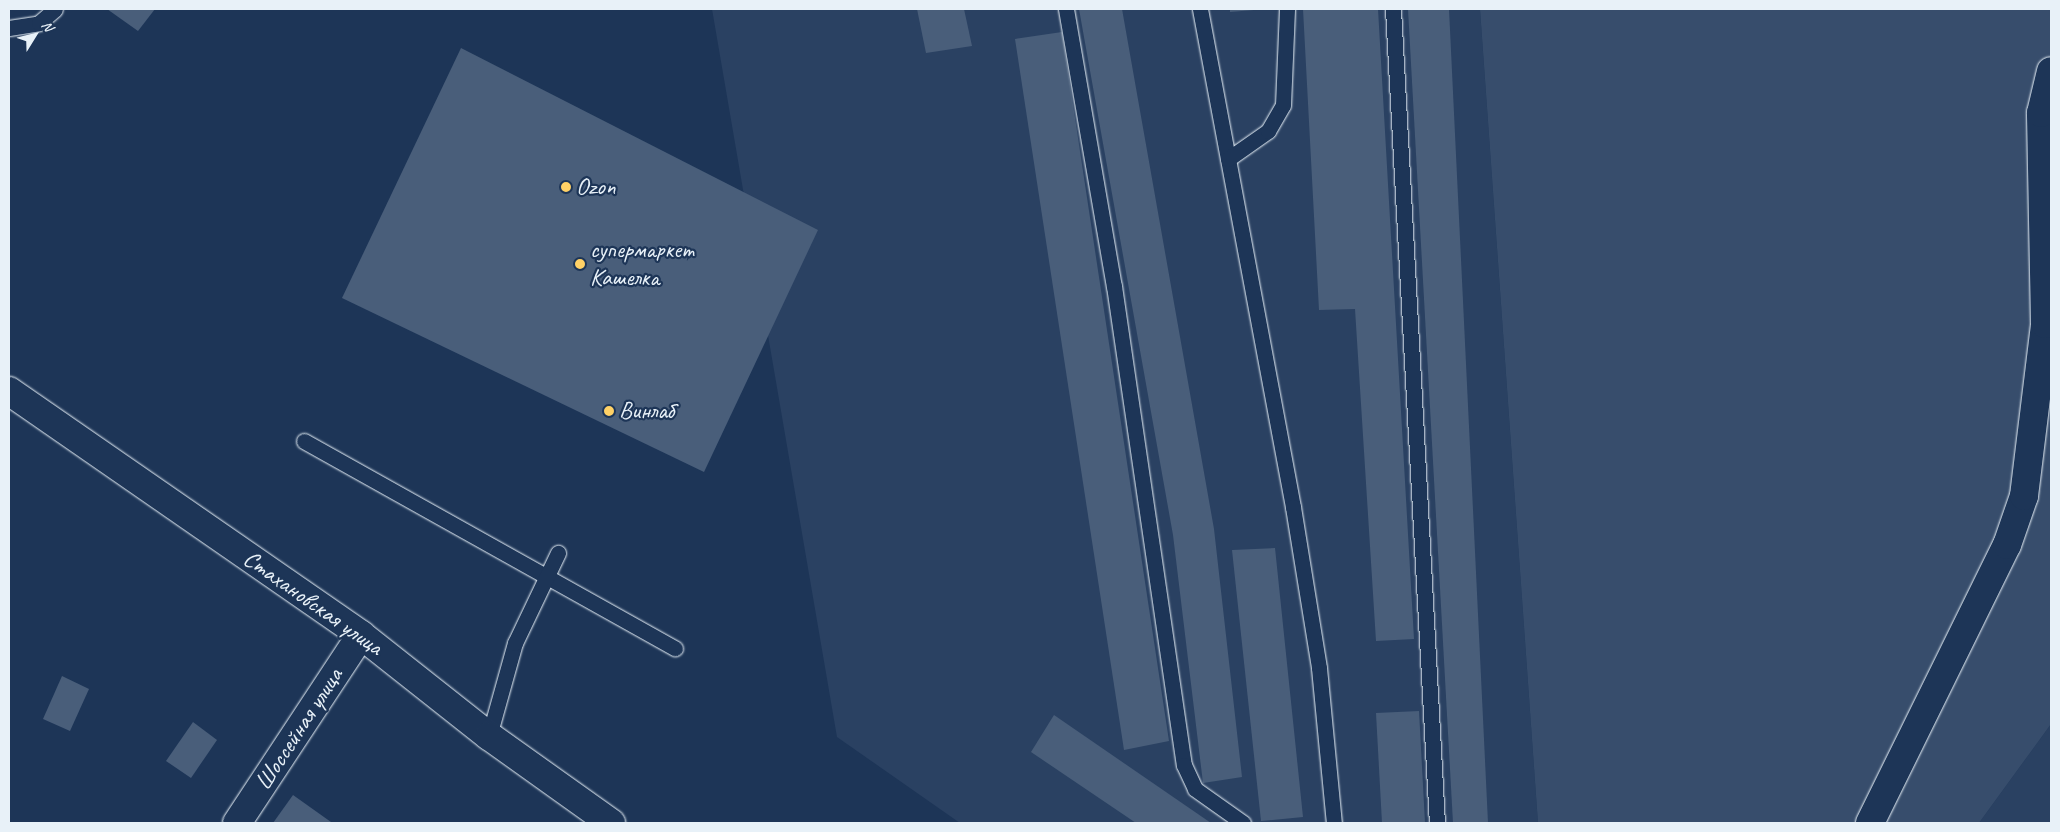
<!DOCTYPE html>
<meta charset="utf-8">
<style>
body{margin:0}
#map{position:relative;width:2060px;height:832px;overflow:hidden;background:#1d3557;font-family:Caveat,sans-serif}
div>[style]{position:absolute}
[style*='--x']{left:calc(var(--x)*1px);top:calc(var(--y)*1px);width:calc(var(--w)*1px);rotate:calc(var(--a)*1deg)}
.built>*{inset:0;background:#2a4162}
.green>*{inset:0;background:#374d6c}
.building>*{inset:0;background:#495e7a}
.roads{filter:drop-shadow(0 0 1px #e8f1f8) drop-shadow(0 0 1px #e8f1f8)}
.lane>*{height:15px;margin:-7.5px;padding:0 7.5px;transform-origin:7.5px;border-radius:7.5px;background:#1d3557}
.street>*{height:28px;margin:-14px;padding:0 14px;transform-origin:14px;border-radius:14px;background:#1d3557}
.primary>*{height:28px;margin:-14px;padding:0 14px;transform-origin:14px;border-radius:14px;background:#1d3557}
.dots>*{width:14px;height:14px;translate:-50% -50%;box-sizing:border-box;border:2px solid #1d3557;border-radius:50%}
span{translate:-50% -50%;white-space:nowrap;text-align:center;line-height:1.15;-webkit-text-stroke:4.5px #1d3557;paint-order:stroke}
.poi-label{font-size:24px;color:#e8f1f8}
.left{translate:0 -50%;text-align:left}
.street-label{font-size:24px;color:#e8f1f8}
.frame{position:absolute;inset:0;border:10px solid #e8f1f8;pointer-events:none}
.north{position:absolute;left:10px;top:10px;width:50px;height:50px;-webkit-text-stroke:4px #1d3557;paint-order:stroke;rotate:54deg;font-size:14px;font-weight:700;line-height:20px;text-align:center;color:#e8f1f8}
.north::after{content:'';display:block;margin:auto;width:18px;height:22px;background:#e8f1f8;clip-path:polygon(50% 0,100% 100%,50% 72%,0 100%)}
</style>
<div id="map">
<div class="built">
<div style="clip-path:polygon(712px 9px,1480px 9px,1538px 823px,960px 823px,837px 737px)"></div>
<div style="clip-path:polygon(2051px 724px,2051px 823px,1979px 823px)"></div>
</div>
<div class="green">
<div style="clip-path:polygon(1480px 9px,2051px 9px,2051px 724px,1979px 823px,1538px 823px)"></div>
</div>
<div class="building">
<div style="clip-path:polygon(107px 9px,155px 9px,138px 31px)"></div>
<div style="clip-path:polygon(917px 9px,964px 9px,972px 46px,926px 53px)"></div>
<div style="clip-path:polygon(1079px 9px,1122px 9px,1214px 529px,1242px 777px,1203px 783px,1173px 535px)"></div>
<div style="clip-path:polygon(1230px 9px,1254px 9px,1254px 10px,1230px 12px)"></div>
<div style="clip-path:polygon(1303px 9px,1378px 9px,1414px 639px,1376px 641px,1355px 309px,1319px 310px)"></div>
<div style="clip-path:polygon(1408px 9px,1449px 9px,1488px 823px,1453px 823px)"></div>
<div style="clip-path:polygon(1062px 32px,1169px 741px,1124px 750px,1015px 39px)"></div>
<div style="clip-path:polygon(461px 48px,818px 230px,704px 472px,342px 298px)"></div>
<div style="clip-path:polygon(1275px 548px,1303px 817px,1261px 821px,1232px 550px)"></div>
<div style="clip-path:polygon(62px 676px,89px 689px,70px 731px,43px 719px)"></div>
<div style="clip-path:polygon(1419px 711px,1425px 823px,1382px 823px,1376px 713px)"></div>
<div style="clip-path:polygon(1054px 715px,1211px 823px,1136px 823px,1031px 752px)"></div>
<div style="clip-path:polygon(193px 722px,217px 740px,191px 778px,166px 761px)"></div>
<div style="clip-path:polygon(293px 795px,331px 822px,330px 823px,273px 823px)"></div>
</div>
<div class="roads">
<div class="lane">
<div style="--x:1066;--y:9;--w:281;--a:80.2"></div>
<div style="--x:1114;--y:286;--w:484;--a:81.7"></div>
<div style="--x:1184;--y:765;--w:26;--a:65"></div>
<div style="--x:1195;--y:789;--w:59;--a:35.3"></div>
<div style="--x:1200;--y:9;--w:507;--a:79.42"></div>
<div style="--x:1293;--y:507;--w:163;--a:80.8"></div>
<div style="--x:1319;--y:668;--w:156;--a:84.5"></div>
<div style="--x:1393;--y:9;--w:815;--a:86.91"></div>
<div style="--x:9;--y:28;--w:30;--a:-9"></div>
<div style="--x:39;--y:23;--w:21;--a:-41"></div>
<div style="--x:1228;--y:159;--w:49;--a:-35"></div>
<div style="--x:1268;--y:131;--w:30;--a:-60"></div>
<div style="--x:1283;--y:105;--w:96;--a:-87.6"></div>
<div style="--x:304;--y:441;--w:425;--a:29.2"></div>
<div style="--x:489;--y:736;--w:97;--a:-74.4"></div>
<div style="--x:515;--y:643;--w:100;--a:-64.5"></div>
</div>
<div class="street">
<div style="--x:237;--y:823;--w:225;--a:-56.6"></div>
<div style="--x:1870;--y:823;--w:310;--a:-63.8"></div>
<div style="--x:2007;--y:545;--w:52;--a:-70.9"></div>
<div style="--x:2024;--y:496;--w:173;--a:-83"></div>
<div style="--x:2045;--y:324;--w:211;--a:-91.1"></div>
<div style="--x:2041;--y:113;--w:43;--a:-76.6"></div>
</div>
<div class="primary">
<div style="--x:9;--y:391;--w:428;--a:34.7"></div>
<div style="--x:361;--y:635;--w:163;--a:38.3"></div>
<div style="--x:489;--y:736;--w:150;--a:35.5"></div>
</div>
</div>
<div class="dots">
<div style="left:566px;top:187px;background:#ffd166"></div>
<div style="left:580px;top:264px;background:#ffd166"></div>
<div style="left:609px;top:411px;background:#ffd166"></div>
</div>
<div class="poi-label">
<span class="left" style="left:576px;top:187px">Ozon</span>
<span class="left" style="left:590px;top:264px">супермаркет<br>Кашелка</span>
<span class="left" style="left:619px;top:411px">Винлаб</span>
</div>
<div class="street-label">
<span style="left:313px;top:603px;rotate:35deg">Стахановская улица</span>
<span style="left:299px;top:729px;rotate:-57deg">Шоссейная улица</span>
</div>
<div class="frame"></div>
<div class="north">N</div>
</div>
